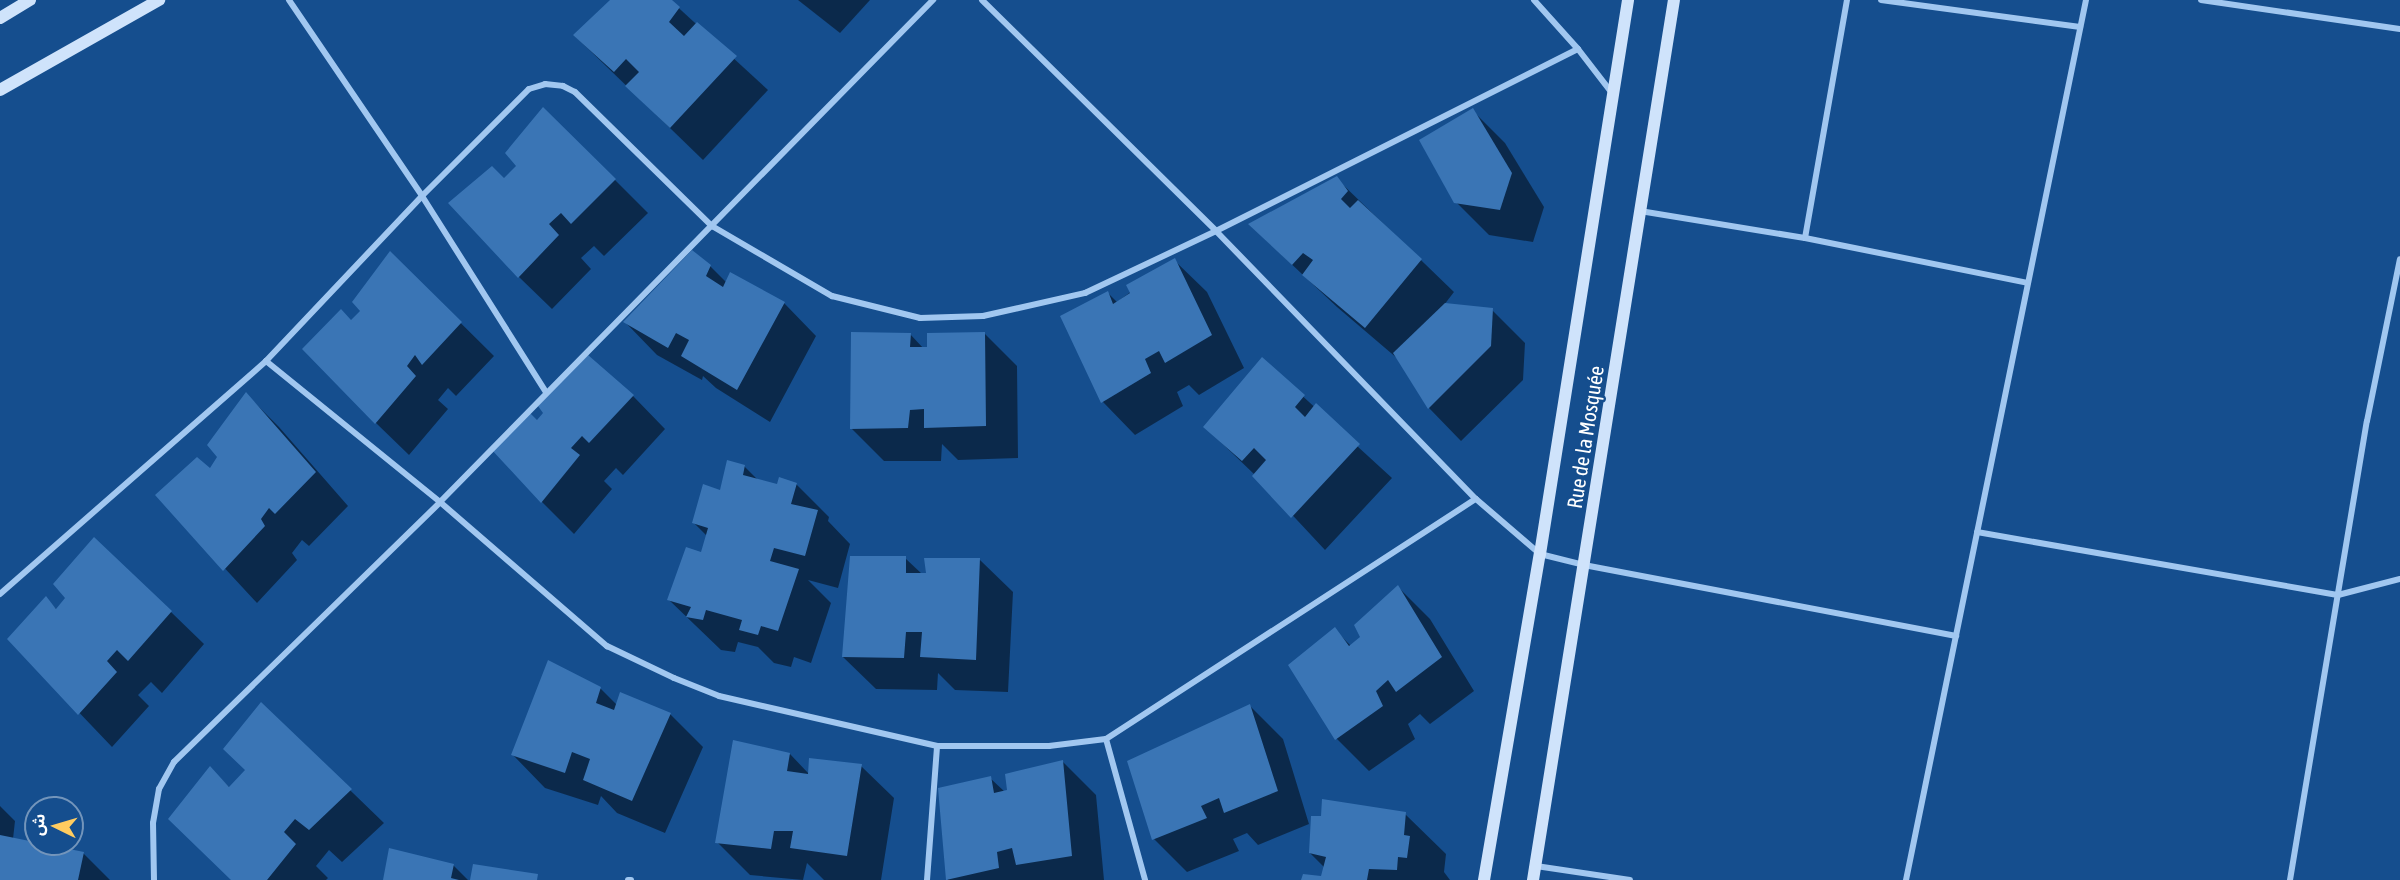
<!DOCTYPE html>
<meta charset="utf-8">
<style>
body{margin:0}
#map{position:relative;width:2400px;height:880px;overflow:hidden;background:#154e8e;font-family:"Asap Condensed","Noto Sans Arabic",sans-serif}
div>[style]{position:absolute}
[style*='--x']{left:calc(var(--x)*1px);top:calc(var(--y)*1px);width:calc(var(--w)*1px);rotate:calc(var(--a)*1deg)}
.shadow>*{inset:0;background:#0007}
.building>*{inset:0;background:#3a75b5}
.street>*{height:6px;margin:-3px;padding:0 3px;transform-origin:3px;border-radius:3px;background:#a1c7f0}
.secondary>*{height:12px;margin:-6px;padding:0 6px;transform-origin:6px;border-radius:6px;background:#cfe3fb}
span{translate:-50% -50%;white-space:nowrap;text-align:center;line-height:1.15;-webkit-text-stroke:5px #154e8e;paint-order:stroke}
.street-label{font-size:21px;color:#fff}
.north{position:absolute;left:24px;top:796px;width:60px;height:60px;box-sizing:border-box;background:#154e8e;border:2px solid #7395bb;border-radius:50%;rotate:275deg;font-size:16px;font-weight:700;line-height:24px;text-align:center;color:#fff}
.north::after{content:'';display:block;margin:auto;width:21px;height:27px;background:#ffcc60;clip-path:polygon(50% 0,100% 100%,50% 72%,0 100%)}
</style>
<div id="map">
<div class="shadow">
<div style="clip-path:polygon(612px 0,670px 0,768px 90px,703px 160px,575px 36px)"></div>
<div style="clip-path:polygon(798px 0,870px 0,840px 33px)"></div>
<div style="clip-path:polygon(544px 109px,648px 213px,604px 256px,594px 246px,581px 258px,591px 269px,552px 309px,519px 277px,504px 180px,518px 166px)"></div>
<div style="clip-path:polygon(1472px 110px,1505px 143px,1544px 207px,1533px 242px,1489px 235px,1456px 202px)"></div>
<div style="clip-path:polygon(1336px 178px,1454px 292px,1444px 305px,1492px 310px,1525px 343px,1523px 380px,1461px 441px,1429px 408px,1398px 359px,1337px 307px,1250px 225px)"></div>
<div style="clip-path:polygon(390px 253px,494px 356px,456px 396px,448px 388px,438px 400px,448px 409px,409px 455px,376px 423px,351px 321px,362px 311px)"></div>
<div style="clip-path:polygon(1174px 260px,1207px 292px,1244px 368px,1199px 395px,1189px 385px,1177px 392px,1183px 406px,1135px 435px,1103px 402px,1108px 293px,1117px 302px)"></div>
<div style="clip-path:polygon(710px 266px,727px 283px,784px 303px,816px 336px,770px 422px,716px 388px,703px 376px,702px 380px,657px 355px,625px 322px)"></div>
<div style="clip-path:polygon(984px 333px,1017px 366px,1018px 458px,958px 460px,942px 444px,941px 461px,884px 461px,851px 428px,910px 334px,924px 349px,929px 349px)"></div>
<div style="clip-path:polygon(1262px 359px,1392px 478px,1325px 550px,1255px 475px,1205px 427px)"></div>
<div style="clip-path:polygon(246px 394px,279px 427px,348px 506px,309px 546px,302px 540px,292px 553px,297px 560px,257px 603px,157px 495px,210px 470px,219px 457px)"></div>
<div style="clip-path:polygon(633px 396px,665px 429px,623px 475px,616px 468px,604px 481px,612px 489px,574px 534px,542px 502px,538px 422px)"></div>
<div style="clip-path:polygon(744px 466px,758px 480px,778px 486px,796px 484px,829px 517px,828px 521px,850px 544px,838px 588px,808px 580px,831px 603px,811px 663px,794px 657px,791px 667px,774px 663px,758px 647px,738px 642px,735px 652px,721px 650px,669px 600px,702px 553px,707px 536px,694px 523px)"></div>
<div style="clip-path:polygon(905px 558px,922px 574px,980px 560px,1013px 592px,1008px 692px,955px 690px,938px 673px,937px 690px,876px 689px,843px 657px)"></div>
<div style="clip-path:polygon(1398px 587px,1430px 619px,1474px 691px,1430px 724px,1420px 714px,1408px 724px,1415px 739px,1369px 771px,1337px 739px,1334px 629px,1351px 646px,1362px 638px)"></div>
<div style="clip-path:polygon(46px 598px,57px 610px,67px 598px,171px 612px,204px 644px,162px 693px,151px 682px,138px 695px,149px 706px,112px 747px,9px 639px)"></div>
<div style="clip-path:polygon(549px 662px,601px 689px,617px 705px,670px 714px,703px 747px,665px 833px,617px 813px,601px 796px,598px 805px,545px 788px,513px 755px)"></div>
<div style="clip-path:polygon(261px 704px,384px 823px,342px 862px,329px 850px,316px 866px,328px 878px,326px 880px,232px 880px,210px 768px,230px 788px,247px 771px)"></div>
<div style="clip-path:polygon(1250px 706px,1283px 739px,1309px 824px,1258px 845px,1247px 833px,1233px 839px,1239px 851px,1187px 872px,1154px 839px,1129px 762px)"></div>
<div style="clip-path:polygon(790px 754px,809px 774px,861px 766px,894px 798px,881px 880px,824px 880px,807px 863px,803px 880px,750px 875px,717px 842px)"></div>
<div style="clip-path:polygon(1063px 762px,1096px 795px,1104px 880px,948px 880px,939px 789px,990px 778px,1005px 792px)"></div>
<div style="clip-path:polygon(0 806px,15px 821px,13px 839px,83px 853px,110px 880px,0 880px)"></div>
<div style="clip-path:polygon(1405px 814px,1446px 854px,1444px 872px,1450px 880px,1303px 880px,1323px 877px,1325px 868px,1310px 853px)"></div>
<div style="clip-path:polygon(453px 865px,468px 880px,385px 880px)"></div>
</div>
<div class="building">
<div style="clip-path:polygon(610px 0,672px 0,680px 7px,669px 22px,684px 36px,697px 22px,737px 56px,670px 128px,625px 86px,639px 72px,626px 59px,614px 72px,573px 35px)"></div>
<div style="clip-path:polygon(543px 107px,616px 179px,571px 224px,561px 213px,549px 224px,559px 235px,518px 278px,448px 203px,492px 166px,504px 178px,516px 166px,505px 153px)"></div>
<div style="clip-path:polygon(1473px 108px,1512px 173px,1500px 210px,1454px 203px,1419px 140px)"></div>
<div style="clip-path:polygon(1337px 176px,1348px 191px,1341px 199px,1350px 208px,1358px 200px,1422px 259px,1365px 328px,1302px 275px,1313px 260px,1303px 253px,1292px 265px,1248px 224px)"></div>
<div style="clip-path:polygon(692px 250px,711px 265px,706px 276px,723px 287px,730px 272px,785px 302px,737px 390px,681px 356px,689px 340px,676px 333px,668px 348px,623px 322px)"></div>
<div style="clip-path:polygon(390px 251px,462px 322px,422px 365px,415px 355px,407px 366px,416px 376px,375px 424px,302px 349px,341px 309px,351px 320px,360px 311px,352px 302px)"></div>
<div style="clip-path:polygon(1175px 258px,1212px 335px,1165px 363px,1159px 351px,1145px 359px,1151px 373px,1101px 403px,1060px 316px,1108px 291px,1113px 304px,1130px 293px,1126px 285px)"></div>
<div style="clip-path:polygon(1445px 303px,1493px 308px,1491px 346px,1428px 409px,1393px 353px)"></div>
<div style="clip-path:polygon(851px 332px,911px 333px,910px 347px,927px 347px,927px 333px,985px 332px,986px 426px,924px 428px,924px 409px,910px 410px,908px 428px,850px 429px)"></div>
<div style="clip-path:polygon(588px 355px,634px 395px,589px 443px,582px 436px,571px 448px,580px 455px,541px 503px,491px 449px,530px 413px,537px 420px,543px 413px,538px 406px)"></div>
<div style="clip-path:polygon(1262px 357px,1305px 395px,1295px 407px,1305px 417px,1316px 403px,1360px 444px,1291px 518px,1252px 476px,1266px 460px,1254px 448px,1242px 461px,1203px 427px)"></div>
<div style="clip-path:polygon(246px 392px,316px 472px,275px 514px,269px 508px,261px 519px,265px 526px,223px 571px,155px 495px,197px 457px,210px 468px,217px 457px,207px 445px)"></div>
<div style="clip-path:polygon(727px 460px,745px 465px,743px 475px,777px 484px,779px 477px,797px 483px,791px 504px,818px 510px,805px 556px,774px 548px,770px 561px,799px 569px,778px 631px,761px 626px,758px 635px,739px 630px,742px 620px,706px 610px,703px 620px,686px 617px,691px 607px,667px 600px,686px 547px,701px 552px,708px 528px,692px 523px,703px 484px,720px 490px)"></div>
<div style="clip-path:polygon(94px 537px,172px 611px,128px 661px,117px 650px,107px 661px,117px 672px,78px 715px,7px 639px,46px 596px,56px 609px,65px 598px,53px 584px)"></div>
<div style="clip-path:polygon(850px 556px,906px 556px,906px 573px,926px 573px,924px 558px,980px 558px,976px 660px,920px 657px,922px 632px,906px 632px,904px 658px,842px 657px)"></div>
<div style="clip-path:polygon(1398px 585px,1442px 657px,1396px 692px,1388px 680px,1376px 691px,1383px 706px,1335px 740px,1288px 665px,1335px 627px,1349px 646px,1360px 637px,1354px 625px)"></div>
<div style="clip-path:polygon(548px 660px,601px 687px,596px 703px,614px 710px,620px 692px,671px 713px,632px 801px,583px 780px,590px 759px,572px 752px,565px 773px,511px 755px)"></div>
<div style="clip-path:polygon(261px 702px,352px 789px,309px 830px,295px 819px,284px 832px,296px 844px,267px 880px,231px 880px,168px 819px,210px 766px,229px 787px,245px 770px,223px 749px)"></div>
<div style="clip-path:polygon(1250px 704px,1278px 791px,1224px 813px,1219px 798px,1201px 806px,1207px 818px,1152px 840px,1127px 761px)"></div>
<div style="clip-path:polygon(733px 740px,790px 753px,787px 771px,808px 774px,809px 758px,862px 764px,847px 856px,790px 848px,793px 831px,774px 831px,771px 849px,715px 843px)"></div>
<div style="clip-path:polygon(1063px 760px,1072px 856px,1016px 865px,1012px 848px,997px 852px,999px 868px,946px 880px,938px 788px,991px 776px,994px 793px,1007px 790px,1005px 774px)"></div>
<div style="clip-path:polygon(1322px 799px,1406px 812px,1404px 835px,1410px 836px,1407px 858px,1398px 857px,1397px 870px,1369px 869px,1367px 880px,1301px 880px,1303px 874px,1321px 876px,1326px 857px,1309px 853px,1311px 816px,1321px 816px)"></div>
<div style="clip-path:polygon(0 835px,84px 852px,78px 880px,0 880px)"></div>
<div style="clip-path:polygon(389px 848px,454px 864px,451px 878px,459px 880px,383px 880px)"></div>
<div style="clip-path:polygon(473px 864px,538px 874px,537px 880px,470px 880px)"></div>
</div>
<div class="street">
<div style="--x:289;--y:0;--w:237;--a:55.8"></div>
<div style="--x:422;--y:196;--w:232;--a:57.7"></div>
<div style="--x:982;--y:0;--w:329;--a:44.6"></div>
<div style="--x:1216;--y:231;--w:373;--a:45.9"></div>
<div style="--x:1476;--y:499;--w:84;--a:40.7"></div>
<div style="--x:1540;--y:554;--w:45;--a:14"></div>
<div style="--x:1584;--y:565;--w:379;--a:10.8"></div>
<div style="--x:1534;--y:0;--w:66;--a:48.1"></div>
<div style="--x:1578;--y:49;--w:56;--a:52.3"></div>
<div style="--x:1881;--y:0;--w:201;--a:7.7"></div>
<div style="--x:2201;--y:0;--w:201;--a:8.3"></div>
<div style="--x:1640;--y:211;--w:167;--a:9.3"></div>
<div style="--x:1805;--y:238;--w:227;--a:11.4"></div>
<div style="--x:1805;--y:238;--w:242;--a:-80"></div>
<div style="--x:266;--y:361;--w:224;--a:39"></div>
<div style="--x:440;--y:502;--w:221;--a:40.8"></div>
<div style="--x:607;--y:646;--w:74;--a:25.5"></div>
<div style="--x:674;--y:678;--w:48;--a:21.8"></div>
<div style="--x:719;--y:696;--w:224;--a:12.9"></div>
<div style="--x:937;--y:746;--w:112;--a:0"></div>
<div style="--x:1049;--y:746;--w:57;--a:-7"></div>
<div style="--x:1106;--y:739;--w:441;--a:-33"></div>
<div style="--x:1977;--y:532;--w:366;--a:9.9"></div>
<div style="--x:2338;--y:595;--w:64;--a:-14.5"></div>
<div style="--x:0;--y:594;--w:354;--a:-41.2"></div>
<div style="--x:266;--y:361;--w:227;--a:-46.6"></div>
<div style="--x:422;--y:196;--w:151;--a:-45"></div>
<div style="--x:529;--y:89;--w:17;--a:-17"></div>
<div style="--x:545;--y:84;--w:18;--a:6"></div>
<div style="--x:563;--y:86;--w:13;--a:27"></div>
<div style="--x:575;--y:92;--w:192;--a:44.4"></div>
<div style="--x:712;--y:226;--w:139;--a:30.3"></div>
<div style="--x:832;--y:296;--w:91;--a:14"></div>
<div style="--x:920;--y:318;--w:63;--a:-1.8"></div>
<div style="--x:983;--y:316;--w:105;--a:-12.7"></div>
<div style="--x:1085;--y:293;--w:145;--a:-25.3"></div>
<div style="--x:1216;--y:231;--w:405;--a:-26.7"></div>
<div style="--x:1106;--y:739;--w:146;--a:74.5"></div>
<div style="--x:1536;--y:866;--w:95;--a:8.5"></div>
<div style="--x:154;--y:880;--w:57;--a:-91"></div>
<div style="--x:153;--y:823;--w:35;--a:-80"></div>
<div style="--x:159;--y:789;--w:31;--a:-61"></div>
<div style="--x:174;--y:762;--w:372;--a:-44.3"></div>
<div style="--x:440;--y:502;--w:704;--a:-45.52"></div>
<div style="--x:628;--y:880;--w:3;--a:0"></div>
<div style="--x:927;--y:880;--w:134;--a:-85.7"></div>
<div style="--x:1906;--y:880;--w:898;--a:-78.44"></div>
<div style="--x:2290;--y:880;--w:465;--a:-80.5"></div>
<div style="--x:2367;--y:421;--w:165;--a:-78.5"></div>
</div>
<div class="secondary">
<div style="--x:0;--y:18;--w:35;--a:-31"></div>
<div style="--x:0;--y:90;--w:183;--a:-29.5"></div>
<div style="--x:1484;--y:880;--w:331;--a:-80.3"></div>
<div style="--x:1540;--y:554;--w:561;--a:-80.97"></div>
<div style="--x:1533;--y:880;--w:891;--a:-80.9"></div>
</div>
<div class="street-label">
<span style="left:1585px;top:437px;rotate:-81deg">Rue de la Mosquée</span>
</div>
<div class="north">ش</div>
</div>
